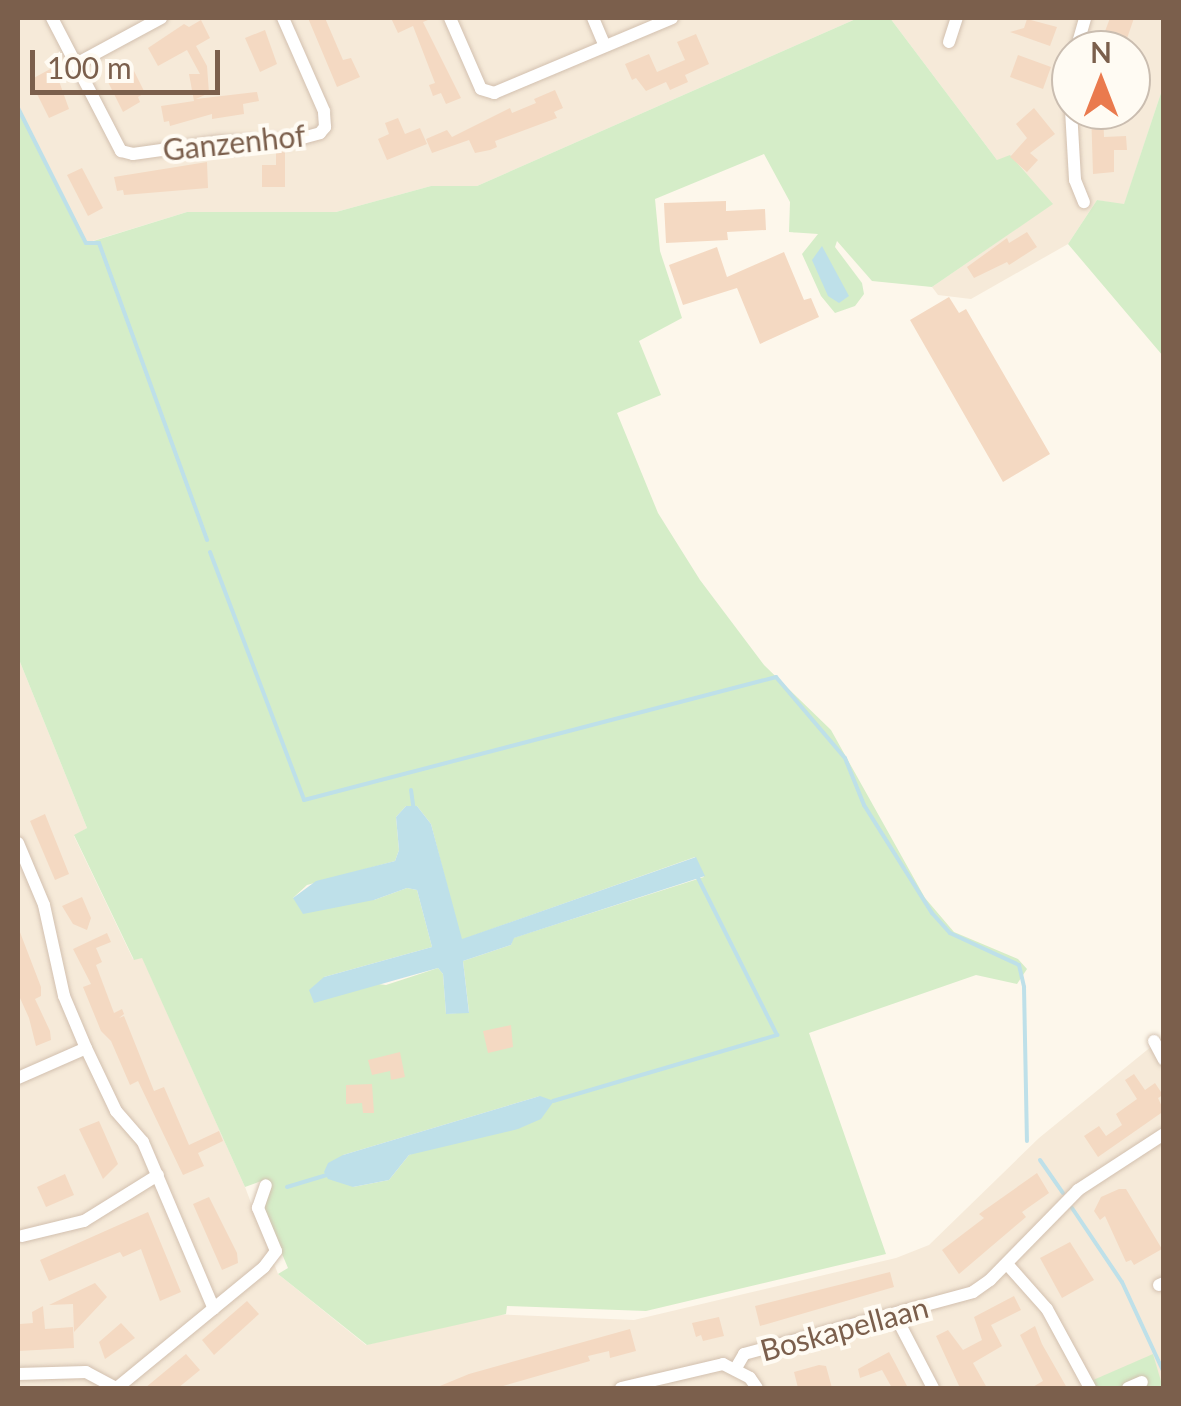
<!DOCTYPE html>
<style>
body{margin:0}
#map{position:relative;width:1181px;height:1406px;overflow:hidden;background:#fdf7eb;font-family:Lato,sans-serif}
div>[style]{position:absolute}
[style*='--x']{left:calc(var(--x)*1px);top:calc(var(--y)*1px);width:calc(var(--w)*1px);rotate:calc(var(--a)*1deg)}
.residential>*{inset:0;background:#f6ead9}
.green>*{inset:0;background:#d5edc8}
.water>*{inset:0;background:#bee0e9}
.stream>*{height:4px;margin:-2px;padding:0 2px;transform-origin:2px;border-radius:2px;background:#bee0e9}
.building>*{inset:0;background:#f4d9c2}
.roads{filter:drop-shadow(0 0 2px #d2c0af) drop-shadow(0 0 2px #d2c0af)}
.minor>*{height:12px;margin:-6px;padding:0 6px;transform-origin:6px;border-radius:6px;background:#fff}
span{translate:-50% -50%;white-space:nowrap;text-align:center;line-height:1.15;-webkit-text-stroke:8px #fffbf3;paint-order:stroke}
.street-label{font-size:30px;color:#7b5f4c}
.frame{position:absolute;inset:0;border:20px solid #7b5f4c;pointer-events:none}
.north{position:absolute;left:1051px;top:30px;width:100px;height:100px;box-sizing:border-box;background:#fffbf3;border:2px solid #cabdb0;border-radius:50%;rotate:0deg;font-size:28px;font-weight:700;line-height:40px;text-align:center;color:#7b5f4c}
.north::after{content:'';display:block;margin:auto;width:35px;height:45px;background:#ea7a4e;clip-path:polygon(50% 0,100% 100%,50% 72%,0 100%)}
.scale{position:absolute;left:30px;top:50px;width:190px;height:45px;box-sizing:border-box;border:5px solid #7b5f4c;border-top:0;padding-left:12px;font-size:30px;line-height:35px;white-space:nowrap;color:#7b5f4c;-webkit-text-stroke:8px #fffbf3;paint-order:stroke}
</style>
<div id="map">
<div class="residential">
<div style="clip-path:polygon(18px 18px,858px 18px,477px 186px,431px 186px,336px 212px,187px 212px,86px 243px,18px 108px)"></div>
<div style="clip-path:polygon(evenodd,890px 18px,1163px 18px,1163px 87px,1124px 205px,1097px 200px,1068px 244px,971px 299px,938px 295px,932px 287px,1052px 204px,997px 160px,890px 18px,1071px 50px,1131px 50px,1131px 110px,1071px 110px,1071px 50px)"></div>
<div style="clip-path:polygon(18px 657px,87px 828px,74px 836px,133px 959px,142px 957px,245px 1187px,278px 1274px,366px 1345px,492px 1314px,634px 1320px,896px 1258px,929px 1245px,1039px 1138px,1163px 1037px,1163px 1388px,18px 1388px)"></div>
</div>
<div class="green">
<div style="clip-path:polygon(evenodd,858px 18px,890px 18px,997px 160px,1010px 155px,1053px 204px,932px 287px,872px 281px,837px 241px,835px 247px,862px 283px,864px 294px,855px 306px,835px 313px,821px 296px,802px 254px,818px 234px,789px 232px,790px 202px,764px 154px,655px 199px,660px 251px,682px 318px,639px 341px,661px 395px,617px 413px,658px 513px,700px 580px,764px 665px,831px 730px,925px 898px,954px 932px,1018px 959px,1027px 969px,1017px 984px,976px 975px,809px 1033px,886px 1254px,646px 1311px,507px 1306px,506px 1314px,367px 1345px,278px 1274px,288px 1268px,263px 1209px,264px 1180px,245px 1187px,142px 958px,134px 960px,74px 835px,87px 828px,18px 657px,18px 108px,87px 243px,187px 212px,336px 212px,431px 186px,477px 186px,858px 18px,406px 806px,417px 806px,431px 824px,461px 940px,695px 857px,704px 877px,513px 938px,511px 945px,463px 961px,469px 1012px,446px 1014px,443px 974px,438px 968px,386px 985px,324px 977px,432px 947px,417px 890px,407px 888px,374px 900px,293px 898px,307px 885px,395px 861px,399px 850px,396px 817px,406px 806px,858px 18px,540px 1096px,409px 1155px,389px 1180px,353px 1187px,343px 1155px,540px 1096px)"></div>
<div style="clip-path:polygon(1163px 87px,1163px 356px,1068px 244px,1097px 200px,1124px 204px)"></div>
<div style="clip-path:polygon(1153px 1354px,1163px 1388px,1086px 1388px,1084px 1384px)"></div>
</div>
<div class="water">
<div style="clip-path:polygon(822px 246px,849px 296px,839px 303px,828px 296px,812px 260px)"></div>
<div style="clip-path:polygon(406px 806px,417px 806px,431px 824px,462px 939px,696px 857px,705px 876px,514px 938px,511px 945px,463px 961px,469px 1013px,446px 1014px,443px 974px,438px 968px,314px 1003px,309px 990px,324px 977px,432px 947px,417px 890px,407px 888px,374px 900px,303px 914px,293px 898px,316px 881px,395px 861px,399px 850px,396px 817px)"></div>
<div style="clip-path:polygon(540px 1096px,554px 1101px,541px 1119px,518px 1129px,409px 1155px,389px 1180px,353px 1187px,328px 1179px,324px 1172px,328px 1163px,343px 1155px)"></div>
</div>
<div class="stream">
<div style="--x:18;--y:108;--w:151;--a:63.3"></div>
<div style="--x:86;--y:243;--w:13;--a:0"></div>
<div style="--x:99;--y:243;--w:316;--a:70"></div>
<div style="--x:210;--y:552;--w:265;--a:69.2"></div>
<div style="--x:304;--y:800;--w:488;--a:-14.6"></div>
<div style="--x:776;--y:677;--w:106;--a:49.6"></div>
<div style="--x:845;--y:758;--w:51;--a:68"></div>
<div style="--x:864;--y:805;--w:128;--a:57.8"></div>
<div style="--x:932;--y:913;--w:27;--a:48"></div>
<div style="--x:950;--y:933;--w:76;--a:24.9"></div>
<div style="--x:1019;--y:965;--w:23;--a:77"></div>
<div style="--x:1024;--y:987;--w:154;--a:88.9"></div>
<div style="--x:411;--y:790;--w:21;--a:82"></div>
<div style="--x:553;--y:1101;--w:234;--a:-16.4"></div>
<div style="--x:777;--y:1035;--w:176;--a:-116.7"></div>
<div style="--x:1040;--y:1160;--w:40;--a:55.1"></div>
<div style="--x:287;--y:1187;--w:45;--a:-16.8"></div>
<div style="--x:1072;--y:1208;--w:89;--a:56"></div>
<div style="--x:1122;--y:1282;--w:100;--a:65.2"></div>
</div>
<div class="building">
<div style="clip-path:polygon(308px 18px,325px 18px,343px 60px,351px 58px,360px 77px,337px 87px)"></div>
<div style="clip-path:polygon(391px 18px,433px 18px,423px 22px,461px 98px,446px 104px,441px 93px,433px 96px,429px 85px,435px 83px,413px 26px,398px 33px)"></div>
<div style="clip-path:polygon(1110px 18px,1134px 18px,1123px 50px,1101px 42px)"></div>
<div style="clip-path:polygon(1027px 19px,1057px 27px,1050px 46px,1010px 32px,1024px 28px)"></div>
<div style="clip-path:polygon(201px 20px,210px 38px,196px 46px,207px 66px,209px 93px,196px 99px,257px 92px,259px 101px,243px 104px,244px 114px,212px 119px,212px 114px,170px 126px,169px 121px,164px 122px,161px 106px,194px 101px,189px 74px,200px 74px,187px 50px,158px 66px,148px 48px,184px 24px,189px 27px)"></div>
<div style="clip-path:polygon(265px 30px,277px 64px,260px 72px,245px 38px)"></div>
<div style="clip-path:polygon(696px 34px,709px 64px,685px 75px,688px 82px,670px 90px,666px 82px,646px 91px,636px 78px,632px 80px,625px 64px,649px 54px,657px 72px,685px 60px,677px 42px)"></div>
<div style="clip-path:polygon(1018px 55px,1051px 67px,1043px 89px,1010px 77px)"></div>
<div style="clip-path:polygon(131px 65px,145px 93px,138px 97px,140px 102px,123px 112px,106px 78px)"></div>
<div style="clip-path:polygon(54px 67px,69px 109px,49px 118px,30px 80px)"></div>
<div style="clip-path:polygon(555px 90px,563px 108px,554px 112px,557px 118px,495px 141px,497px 147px,490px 150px,475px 153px,469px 140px,432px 153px,426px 139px,447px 130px,452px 137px,510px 108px,512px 113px,536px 103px,534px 99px)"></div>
<div style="clip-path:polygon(1034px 108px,1055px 134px,1030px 153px,1038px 160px,1027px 172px,1010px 157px,1027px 138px,1016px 124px)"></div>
<div style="clip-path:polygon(1091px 110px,1103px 110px,1104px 137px,1126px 136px,1127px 150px,1114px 150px,1114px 172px,1093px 174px)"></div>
<div style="clip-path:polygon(398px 118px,405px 134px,420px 128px,427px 144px,387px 160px,378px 139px,389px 134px,385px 123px)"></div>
<div style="clip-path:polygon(276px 151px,285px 151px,285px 187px,262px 187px,262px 165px,276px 165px)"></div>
<div style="clip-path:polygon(207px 162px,208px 188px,124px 195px,123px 190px,117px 191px,114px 177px)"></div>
<div style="clip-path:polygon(82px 168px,103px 208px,88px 216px,67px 175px)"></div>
<div style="clip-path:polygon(726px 201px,726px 211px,765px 209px,766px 230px,727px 232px,728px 240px,666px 243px,664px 203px)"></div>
<div style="clip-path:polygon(1027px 232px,1037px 247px,1009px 265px,1007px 262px,974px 278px,967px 267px,1007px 238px,1009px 243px)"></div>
<div style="clip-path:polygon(717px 247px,727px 277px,784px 252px,804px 300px,811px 298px,819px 317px,760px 344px,737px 288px,683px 305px,669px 265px)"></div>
<div style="clip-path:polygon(949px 297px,959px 313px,966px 309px,1050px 454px,1003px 482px,910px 320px)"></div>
<div style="clip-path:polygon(45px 814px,69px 874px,55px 880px,30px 821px)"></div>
<div style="clip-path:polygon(82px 897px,91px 918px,87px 930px,73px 924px,62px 906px)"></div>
<div style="clip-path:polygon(18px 927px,41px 987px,41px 996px,35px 999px,50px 1031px,51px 1040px,36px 1046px,29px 1018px,20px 998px,18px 1000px)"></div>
<div style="clip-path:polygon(107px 933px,111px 942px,96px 948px,102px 962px,96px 965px,114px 1013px,122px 1009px,124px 1014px,119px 1018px,124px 1016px,154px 1091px,164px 1087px,189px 1145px,219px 1131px,223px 1141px,198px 1153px,204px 1166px,183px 1175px,138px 1081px,130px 1085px,111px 1041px,101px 1031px,83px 987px,91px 984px,73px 949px)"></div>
<div style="clip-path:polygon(511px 1025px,513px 1047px,488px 1053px,483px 1031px)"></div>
<div style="clip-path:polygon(400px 1052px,405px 1077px,391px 1080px,390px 1071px,372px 1075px,368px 1060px)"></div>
<div style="clip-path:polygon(1134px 1074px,1145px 1090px,1155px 1083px,1163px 1095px,1158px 1098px,1164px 1111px,1098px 1157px,1084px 1136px,1099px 1126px,1106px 1136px,1122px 1125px,1116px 1114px,1137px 1099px,1125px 1080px)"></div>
<div style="clip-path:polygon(372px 1084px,374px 1113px,363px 1113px,362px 1103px,346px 1104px,346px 1085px)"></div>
<div style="clip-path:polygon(99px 1121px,118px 1164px,103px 1179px,79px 1129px)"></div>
<div style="clip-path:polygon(1037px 1173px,1049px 1193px,1022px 1212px,1026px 1217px,959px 1274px,942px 1250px,984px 1218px,979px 1214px)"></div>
<div style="clip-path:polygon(65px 1174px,74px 1195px,46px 1207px,37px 1187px)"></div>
<div style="clip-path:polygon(1119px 1189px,1126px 1189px,1162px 1249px,1134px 1265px,1131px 1260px,1126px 1262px,1105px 1216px,1100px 1220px,1094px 1211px,1101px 1197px)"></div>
<div style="clip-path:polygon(209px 1197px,237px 1253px,238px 1263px,222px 1270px,193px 1204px)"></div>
<div style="clip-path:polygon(148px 1212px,181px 1292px,160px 1301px,141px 1249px,123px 1257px,120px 1252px,49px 1281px,40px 1260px)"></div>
<div style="clip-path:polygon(1070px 1242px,1094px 1280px,1062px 1298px,1040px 1258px)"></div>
<div style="clip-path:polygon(890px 1272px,894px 1287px,760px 1326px,755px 1306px)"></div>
<div style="clip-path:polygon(95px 1283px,107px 1297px,74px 1332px,73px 1304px,49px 1305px)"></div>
<div style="clip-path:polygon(1014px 1296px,1021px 1310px,991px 1325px,1002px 1346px,973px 1363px,987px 1388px,960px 1388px,936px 1336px,948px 1330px,963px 1350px,982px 1340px,974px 1317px)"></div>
<div style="clip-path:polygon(247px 1301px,259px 1314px,214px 1355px,202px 1340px)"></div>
<div style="clip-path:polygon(43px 1306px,45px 1329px,73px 1327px,74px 1348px,18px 1351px,20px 1324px,33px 1323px,32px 1312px)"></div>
<div style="clip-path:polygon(719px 1317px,724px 1336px,703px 1341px,701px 1335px,696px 1337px,692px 1323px)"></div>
<div style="clip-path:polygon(121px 1323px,135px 1338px,105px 1359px,99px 1342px)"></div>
<div style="clip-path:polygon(1035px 1326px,1042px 1344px,1067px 1388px,1031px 1388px,1043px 1381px,1020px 1335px)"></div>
<div style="clip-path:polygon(630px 1329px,636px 1351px,610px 1358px,609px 1351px,588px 1356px,590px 1361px,496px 1388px,435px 1388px,469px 1374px)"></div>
<div style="clip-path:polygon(889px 1352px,895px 1363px,908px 1388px,892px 1388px,882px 1370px,860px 1378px,858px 1369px)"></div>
<div style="clip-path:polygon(186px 1354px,200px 1370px,178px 1388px,145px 1388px)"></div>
<div style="clip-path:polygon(819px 1365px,826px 1366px,832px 1388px,798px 1388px,794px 1372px)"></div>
</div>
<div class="roads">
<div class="minor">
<div style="--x:52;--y:18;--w:150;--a:62.6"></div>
<div style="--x:121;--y:151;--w:12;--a:14"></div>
<div style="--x:133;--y:154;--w:86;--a:-8"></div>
<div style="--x:218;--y:142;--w:73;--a:-0.8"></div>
<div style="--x:291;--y:141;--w:30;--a:-15"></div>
<div style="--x:320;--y:133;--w:8;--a:-50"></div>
<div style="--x:325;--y:127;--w:16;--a:-94"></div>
<div style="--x:324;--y:111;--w:102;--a:-113.8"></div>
<div style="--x:450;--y:18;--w:77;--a:66.4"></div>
<div style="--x:481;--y:89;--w:14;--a:17"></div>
<div style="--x:494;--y:93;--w:193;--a:-22.8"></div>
<div style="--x:593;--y:18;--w:30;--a:67"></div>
<div style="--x:949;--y:42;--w:25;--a:-72"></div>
<div style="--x:1076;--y:50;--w:33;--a:-74"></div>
<div style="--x:76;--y:64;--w:97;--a:-28.4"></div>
<div style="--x:1071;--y:79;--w:25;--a:90"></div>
<div style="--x:1071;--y:110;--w:70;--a:86.7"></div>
<div style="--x:1075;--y:180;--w:24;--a:68"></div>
<div style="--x:18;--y:843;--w:67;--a:67.2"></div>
<div style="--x:44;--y:905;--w:93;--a:77.6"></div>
<div style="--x:64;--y:996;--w:56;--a:67.1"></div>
<div style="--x:86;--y:1048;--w:70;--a:64.5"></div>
<div style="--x:116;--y:1111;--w:41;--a:48.9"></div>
<div style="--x:143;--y:1142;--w:181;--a:67"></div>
<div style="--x:1154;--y:1041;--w:21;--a:62"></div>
<div style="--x:18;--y:1078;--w:74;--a:-23.8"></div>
<div style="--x:22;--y:1236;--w:64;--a:-13.6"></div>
<div style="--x:84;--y:1221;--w:87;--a:-31.9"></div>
<div style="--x:1007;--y:1264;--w:60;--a:48.4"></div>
<div style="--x:1047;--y:1309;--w:90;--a:61.4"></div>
<div style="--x:1159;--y:1285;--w:5;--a:-22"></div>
<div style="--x:895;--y:1315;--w:82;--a:62.5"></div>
<div style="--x:736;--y:1368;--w:16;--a:-60"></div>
<div style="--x:744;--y:1354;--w:237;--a:-15.1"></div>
<div style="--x:973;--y:1292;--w:21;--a:-35"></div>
<div style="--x:990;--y:1280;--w:126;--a:-45.6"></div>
<div style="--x:1078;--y:1190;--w:103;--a:-33.1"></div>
<div style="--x:18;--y:1374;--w:68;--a:-1.7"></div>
<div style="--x:86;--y:1372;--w:34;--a:28"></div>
<div style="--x:118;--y:1387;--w:189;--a:-39.4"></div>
<div style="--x:264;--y:1267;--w:20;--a:-53"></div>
<div style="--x:276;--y:1251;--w:47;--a:-112.7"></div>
<div style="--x:258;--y:1208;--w:24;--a:-71"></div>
<div style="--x:621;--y:1388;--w:105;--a:-13.2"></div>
<div style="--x:723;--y:1364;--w:30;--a:27"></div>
<div style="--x:750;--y:1378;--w:12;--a:55"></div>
<div style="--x:1128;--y:1388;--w:15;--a:-23"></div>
</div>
</div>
<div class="street-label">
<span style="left:234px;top:142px;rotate:-6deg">Ganzenhof</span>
<span style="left:844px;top:1328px;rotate:-15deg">Boskapellaan</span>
</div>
<div class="frame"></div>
<div class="north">N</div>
<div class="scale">100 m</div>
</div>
